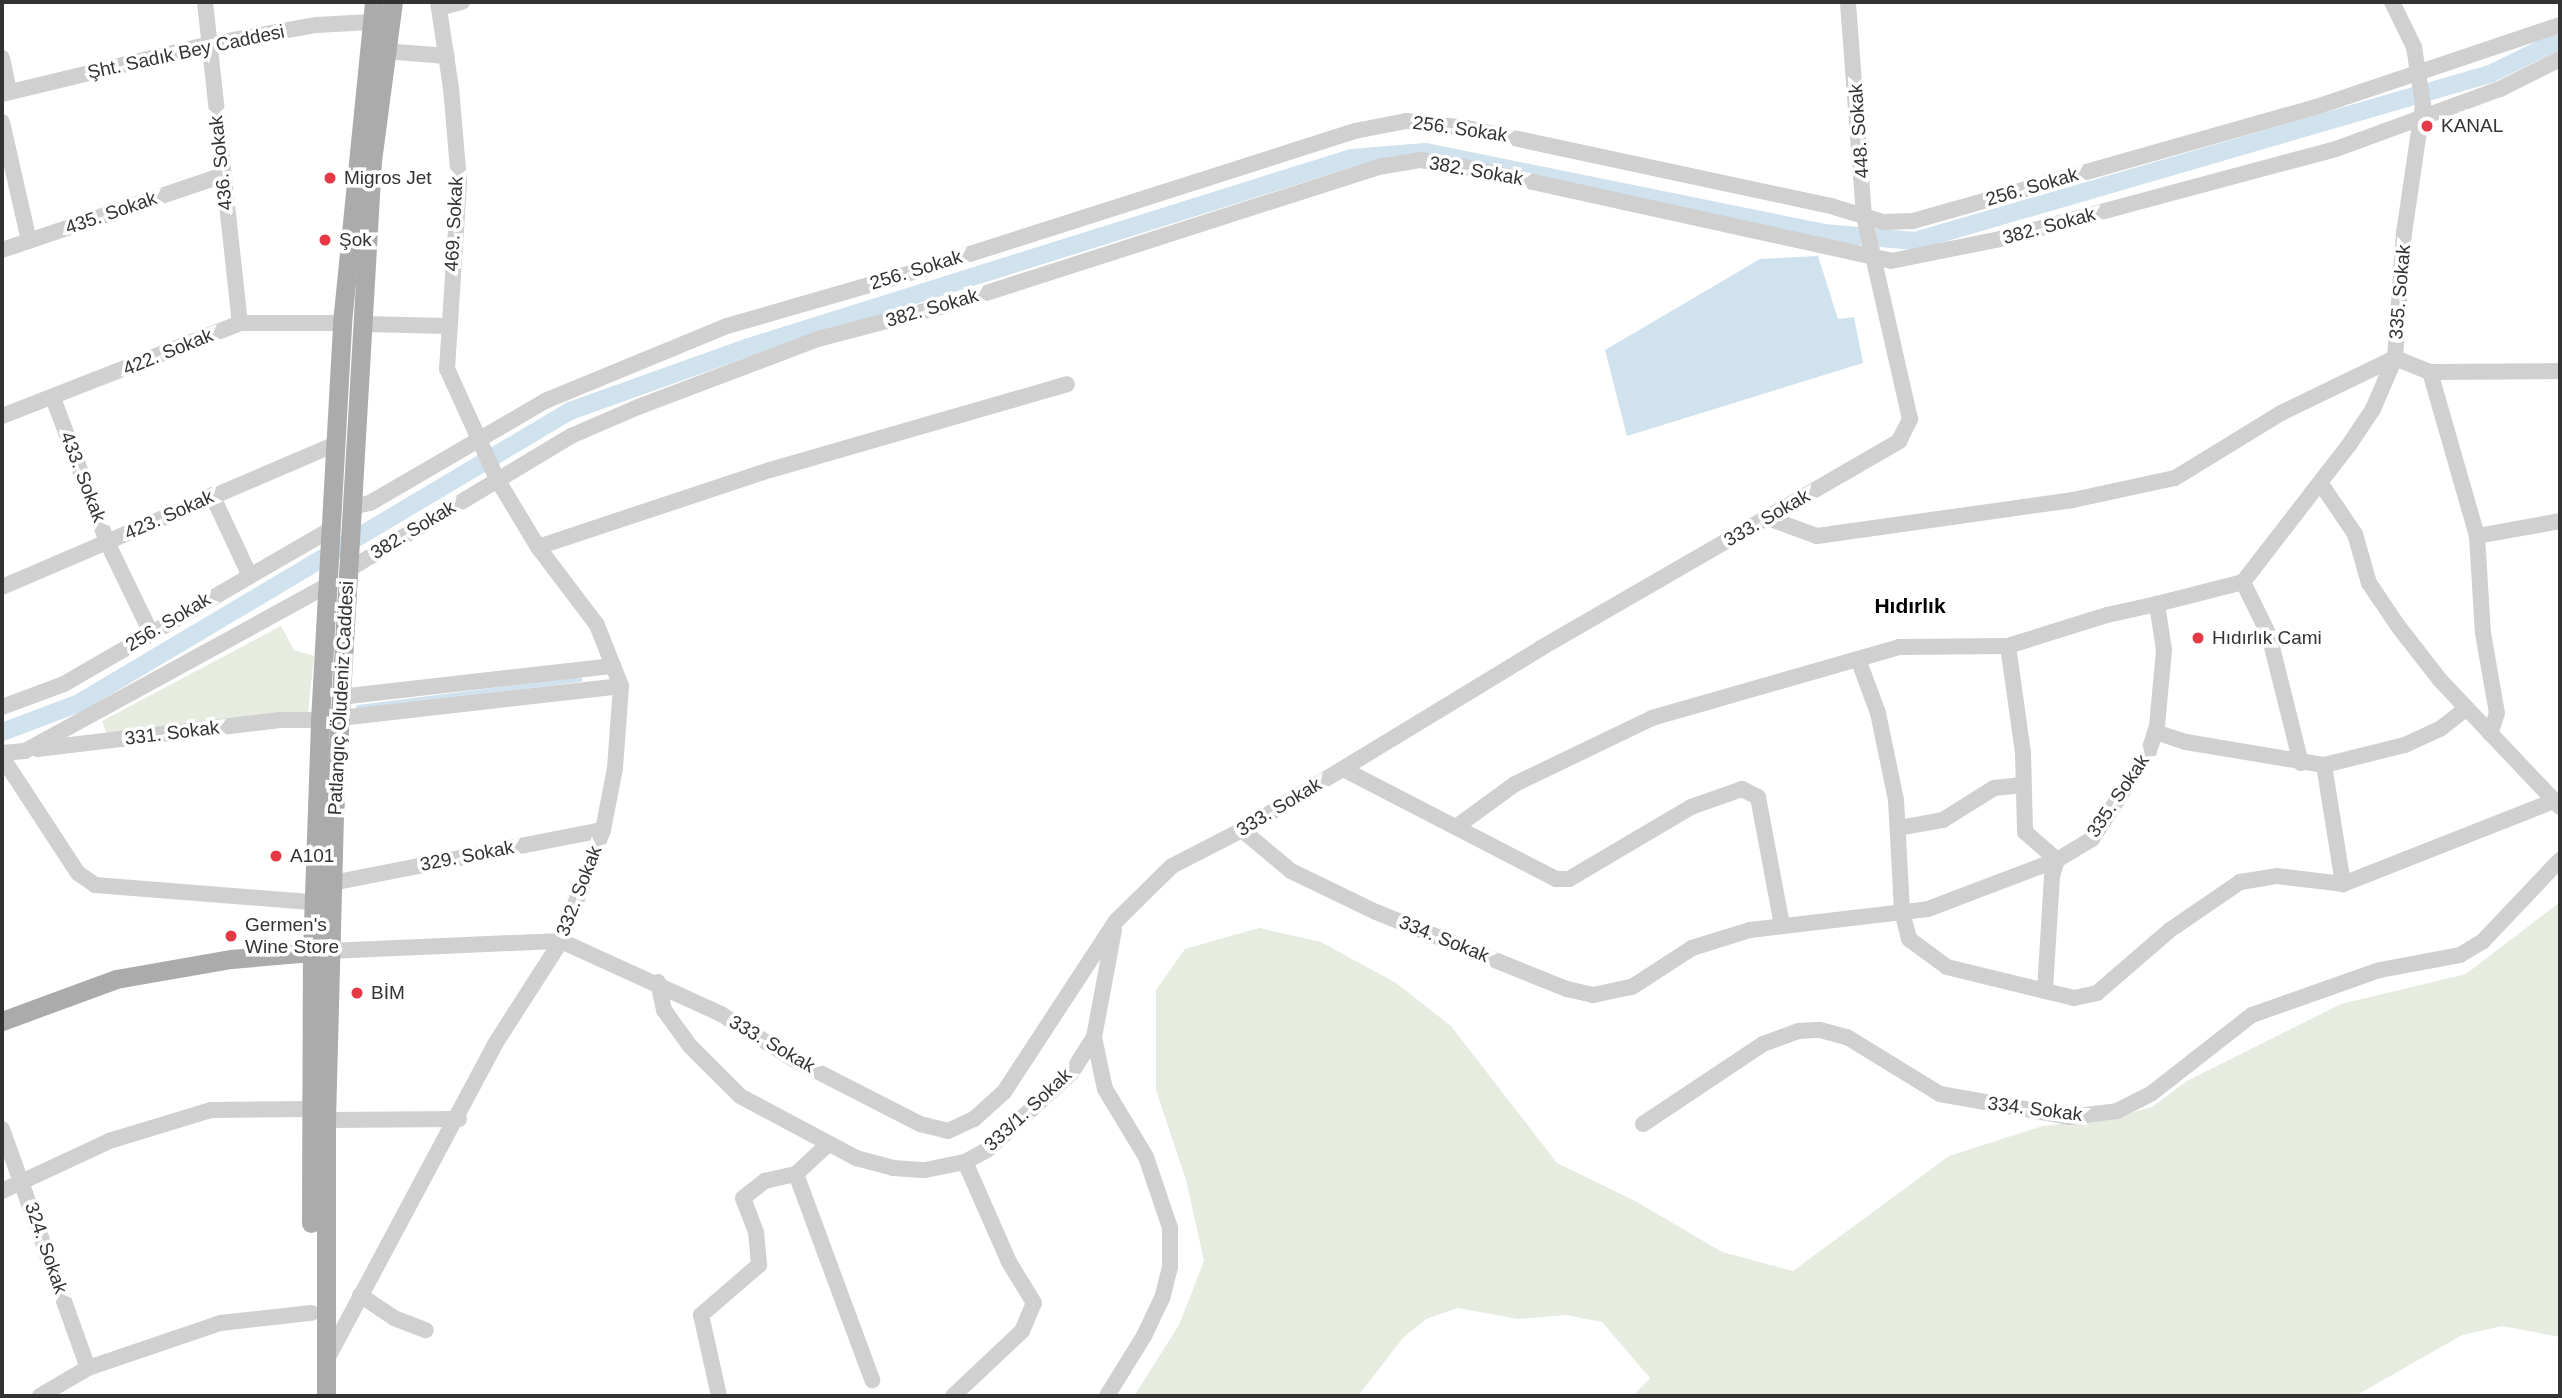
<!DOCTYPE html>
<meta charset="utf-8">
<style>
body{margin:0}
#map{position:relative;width:2562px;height:1398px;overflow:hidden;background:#fff;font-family:Arial,sans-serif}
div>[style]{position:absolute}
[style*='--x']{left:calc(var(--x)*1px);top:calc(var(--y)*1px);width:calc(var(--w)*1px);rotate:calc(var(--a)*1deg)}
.green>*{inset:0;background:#e6ecdf}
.water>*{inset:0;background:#cfe2ee}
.stream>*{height:4.5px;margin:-2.25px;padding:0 2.25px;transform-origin:2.25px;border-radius:2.25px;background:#cfe2ee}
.canal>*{height:18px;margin:-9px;padding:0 9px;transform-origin:9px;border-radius:9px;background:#cfe2ee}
.minor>*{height:16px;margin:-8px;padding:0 8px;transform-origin:8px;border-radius:8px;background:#d0d0d0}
.major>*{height:19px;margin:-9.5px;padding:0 9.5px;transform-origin:9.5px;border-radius:9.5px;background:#ababab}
.dots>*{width:19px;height:19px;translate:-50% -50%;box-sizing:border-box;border:4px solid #fff;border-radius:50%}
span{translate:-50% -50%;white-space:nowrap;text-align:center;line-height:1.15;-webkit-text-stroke:7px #fff;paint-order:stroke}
.street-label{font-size:19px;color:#333}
.poi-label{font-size:19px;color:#333}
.left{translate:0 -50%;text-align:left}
.neighbourhood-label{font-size:21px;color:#000;font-weight:700}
.frame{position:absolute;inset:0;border:4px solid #333;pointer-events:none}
</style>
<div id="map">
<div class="green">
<div style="clip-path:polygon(281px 626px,294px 650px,314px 656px,308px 713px,107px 735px,102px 721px)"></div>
<div style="clip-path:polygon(2560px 902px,2560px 1337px,2502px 1326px,2462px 1335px,2355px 1396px,1633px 1396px,1650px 1378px,1602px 1322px,1566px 1315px,1518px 1319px,1458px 1308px,1426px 1319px,1403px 1338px,1358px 1396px,1134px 1396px,1179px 1325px,1204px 1261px,1186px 1180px,1156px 1090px,1156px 990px,1185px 949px,1259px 928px,1321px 942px,1396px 983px,1451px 1026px,1557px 1163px,1637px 1202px,1722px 1252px,1793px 1271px,1949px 1156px,2043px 1126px,2116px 1117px,2152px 1107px,2187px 1081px,2341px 1004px,2466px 974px)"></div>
</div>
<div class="water">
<div style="clip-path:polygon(1818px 256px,1838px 319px,1854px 317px,1863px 363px,1627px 436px,1605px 350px,1760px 259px)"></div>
</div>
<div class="stream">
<div style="--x:358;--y:707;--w:223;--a:-7.2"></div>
</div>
<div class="canal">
<div style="--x:2;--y:732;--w:82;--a:-20.6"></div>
<div style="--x:79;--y:703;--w:571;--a:-30.74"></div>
<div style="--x:570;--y:411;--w:193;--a:-19.7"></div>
<div style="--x:752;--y:346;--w:628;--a:-17.42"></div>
<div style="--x:1351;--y:158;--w:75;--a:-4.6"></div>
<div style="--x:1426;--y:152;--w:406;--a:11.5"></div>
<div style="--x:1824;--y:233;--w:91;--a:5"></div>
<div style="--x:1915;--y:241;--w:599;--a:-16.2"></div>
<div style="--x:2490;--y:74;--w:78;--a:-25.9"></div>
</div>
<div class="minor">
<div style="--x:205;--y:2;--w:323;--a:83.8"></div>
<div style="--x:439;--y:8;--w:24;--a:-15"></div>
<div style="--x:384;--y:51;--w:63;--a:4.5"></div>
<div style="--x:2;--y:58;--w:35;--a:78"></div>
<div style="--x:2;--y:94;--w:215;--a:-13.5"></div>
<div style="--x:211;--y:44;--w:107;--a:-10.3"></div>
<div style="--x:316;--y:25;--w:55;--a:-3.1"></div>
<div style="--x:2;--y:122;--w:122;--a:77.2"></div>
<div style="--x:2;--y:250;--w:231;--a:-18.7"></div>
<div style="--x:364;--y:324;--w:83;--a:1.4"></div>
<div style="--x:2430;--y:372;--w:171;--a:74"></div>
<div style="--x:2477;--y:536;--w:97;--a:86.5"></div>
<div style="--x:2483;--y:633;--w:81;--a:80.1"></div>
<div style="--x:2497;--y:713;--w:22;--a:108"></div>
<div style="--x:53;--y:398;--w:154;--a:69.4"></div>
<div style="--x:107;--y:542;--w:99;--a:64.2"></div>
<div style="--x:2;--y:416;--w:256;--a:-21.3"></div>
<div style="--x:240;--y:323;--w:102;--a:0"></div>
<div style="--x:2321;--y:484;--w:60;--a:55.8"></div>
<div style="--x:2355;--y:534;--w:51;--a:74.1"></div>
<div style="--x:2369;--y:583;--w:52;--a:56"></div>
<div style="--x:2398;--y:626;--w:68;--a:52.1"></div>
<div style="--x:2440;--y:680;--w:175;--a:46.6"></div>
<div style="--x:212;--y:495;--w:87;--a:64.9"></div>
<div style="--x:352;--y:507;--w:18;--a:-13"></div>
<div style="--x:370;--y:503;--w:203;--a:-30.2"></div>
<div style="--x:545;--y:401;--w:197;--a:-22.4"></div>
<div style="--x:727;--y:326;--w:184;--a:-16.1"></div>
<div style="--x:904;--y:275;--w:473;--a:-17.7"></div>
<div style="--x:1355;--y:131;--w:52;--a:-11.1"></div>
<div style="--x:1406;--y:121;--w:61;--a:6.5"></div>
<div style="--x:1467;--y:128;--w:375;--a:12.1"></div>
<div style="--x:1834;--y:207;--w:51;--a:17"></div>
<div style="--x:1883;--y:222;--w:30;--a:-2"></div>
<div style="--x:1913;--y:221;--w:419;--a:-15.8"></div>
<div style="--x:2316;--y:107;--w:257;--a:-18.6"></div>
<div style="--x:1768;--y:518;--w:52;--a:20.2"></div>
<div style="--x:1817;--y:536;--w:259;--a:-8"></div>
<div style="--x:2073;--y:500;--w:104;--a:-12.2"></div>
<div style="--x:2175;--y:478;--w:124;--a:-31.5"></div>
<div style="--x:2281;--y:413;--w:127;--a:-25.8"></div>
<div style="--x:2395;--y:358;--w:38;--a:22"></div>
<div style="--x:2430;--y:372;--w:130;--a:-0.4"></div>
<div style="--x:2477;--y:536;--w:84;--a:-10.2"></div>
<div style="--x:538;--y:547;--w:244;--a:-18.4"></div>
<div style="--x:770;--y:470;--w:309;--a:-16.1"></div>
<div style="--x:348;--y:570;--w:260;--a:-31"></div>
<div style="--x:571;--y:436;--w:73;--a:-23.4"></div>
<div style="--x:638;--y:407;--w:192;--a:-20.7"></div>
<div style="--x:818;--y:339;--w:142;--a:-14.7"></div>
<div style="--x:955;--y:303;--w:444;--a:-17.8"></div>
<div style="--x:1378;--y:167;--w:44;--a:-9.2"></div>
<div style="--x:1421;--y:160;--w:45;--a:9"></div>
<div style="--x:1465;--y:167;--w:436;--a:12.4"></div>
<div style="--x:1891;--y:261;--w:111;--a:-11.4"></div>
<div style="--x:2000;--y:239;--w:348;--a:-15"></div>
<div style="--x:2336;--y:149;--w:175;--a:-20.1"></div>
<div style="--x:2500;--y:89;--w:67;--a:-26.6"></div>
<div style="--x:2243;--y:582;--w:59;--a:63.9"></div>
<div style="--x:2269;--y:635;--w:132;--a:76"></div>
<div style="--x:2;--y:587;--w:363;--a:-23.2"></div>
<div style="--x:2008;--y:646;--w:108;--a:82"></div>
<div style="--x:2023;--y:753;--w:79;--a:88.5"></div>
<div style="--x:2025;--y:832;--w:43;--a:41.2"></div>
<div style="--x:2057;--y:860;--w:17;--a:107"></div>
<div style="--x:2052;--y:876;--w:115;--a:93.5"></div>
<div style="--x:1858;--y:659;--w:58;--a:69.7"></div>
<div style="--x:1878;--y:713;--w:89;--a:78.3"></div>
<div style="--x:1896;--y:800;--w:112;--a:86.9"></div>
<div style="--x:1902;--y:912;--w:28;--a:75"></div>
<div style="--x:1909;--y:939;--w:47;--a:36.4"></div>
<div style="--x:1947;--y:967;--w:131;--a:13.7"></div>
<div style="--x:2074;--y:998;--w:24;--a:-12"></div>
<div style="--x:2097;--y:993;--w:96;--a:-40.8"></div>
<div style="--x:2170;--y:930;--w:85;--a:-34.4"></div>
<div style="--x:2240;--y:882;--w:37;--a:-9"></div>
<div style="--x:2277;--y:876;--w:66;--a:6.9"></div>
<div style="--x:2343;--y:884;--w:227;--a:-21.5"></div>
<div style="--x:340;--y:697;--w:273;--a:-6.5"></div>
<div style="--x:2;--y:707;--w:66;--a:-20.4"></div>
<div style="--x:64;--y:684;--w:307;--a:-30.1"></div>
<div style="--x:340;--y:718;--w:283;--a:-6.5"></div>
<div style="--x:2155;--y:732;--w:33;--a:18"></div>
<div style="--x:2186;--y:742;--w:140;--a:9.5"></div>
<div style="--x:2324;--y:765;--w:83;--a:-13.9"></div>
<div style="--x:2405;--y:745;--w:38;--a:-25"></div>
<div style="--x:2440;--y:729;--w:34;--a:-38"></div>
<div style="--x:37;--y:749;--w:245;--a:-6.8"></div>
<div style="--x:280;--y:720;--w:40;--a:0"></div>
<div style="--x:2;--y:753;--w:23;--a:-5"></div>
<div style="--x:25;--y:751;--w:345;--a:-28.7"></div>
<div style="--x:2;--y:757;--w:139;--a:56.8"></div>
<div style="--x:78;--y:873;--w:21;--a:35"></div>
<div style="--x:95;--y:885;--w:219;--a:4.5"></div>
<div style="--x:2324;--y:765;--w:121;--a:80.9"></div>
<div style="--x:1343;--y:769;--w:240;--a:27.3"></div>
<div style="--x:1556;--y:879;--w:13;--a:0"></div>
<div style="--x:1569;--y:879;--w:142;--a:-30.5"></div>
<div style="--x:1691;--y:807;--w:54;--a:-19.4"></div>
<div style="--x:1742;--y:789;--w:18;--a:27"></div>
<div style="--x:1758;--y:797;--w:130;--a:79.4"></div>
<div style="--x:1456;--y:827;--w:73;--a:-36.1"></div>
<div style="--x:1515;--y:784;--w:152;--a:-25.7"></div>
<div style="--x:1652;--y:718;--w:257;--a:-16"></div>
<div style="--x:1899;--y:647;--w:109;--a:-0.5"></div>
<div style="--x:2008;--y:646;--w:104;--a:-17.4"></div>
<div style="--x:2107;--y:615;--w:51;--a:-12.4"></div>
<div style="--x:1899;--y:828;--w:45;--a:-10.3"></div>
<div style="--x:1943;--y:820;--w:60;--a:-32.1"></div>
<div style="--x:1994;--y:788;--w:27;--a:-6"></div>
<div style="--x:1242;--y:830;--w:64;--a:39.9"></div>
<div style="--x:1291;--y:871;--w:94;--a:25.8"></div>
<div style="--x:1376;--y:912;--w:206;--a:22"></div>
<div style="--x:1567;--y:989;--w:27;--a:13"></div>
<div style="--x:1593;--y:995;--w:40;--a:-12"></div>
<div style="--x:1632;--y:987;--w:72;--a:-33"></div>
<div style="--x:1692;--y:948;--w:61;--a:-17.2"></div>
<div style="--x:1750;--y:930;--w:179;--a:-6.7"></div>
<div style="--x:1928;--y:909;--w:138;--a:-20.8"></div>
<div style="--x:2057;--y:860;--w:41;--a:-31"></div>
<div style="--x:2092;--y:839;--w:105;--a:-57.1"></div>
<div style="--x:2149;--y:751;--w:26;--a:-72"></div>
<div style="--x:2157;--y:726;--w:76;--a:-84.7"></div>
<div style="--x:2164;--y:650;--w:47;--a:-98.7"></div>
<div style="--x:2157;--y:604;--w:89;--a:-14.3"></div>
<div style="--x:2243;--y:582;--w:173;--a:-52.3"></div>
<div style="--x:2349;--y:445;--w:43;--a:-56.3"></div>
<div style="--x:2373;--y:409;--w:56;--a:-66.7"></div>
<div style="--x:2395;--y:358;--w:125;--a:-85.9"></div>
<div style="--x:2404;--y:233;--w:130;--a:-81.6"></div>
<div style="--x:2423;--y:104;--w:58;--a:-99"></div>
<div style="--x:2414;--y:47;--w:50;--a:-116.1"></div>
<div style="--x:332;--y:883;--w:276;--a:-11.1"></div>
<div style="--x:329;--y:951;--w:232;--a:-2.5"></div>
<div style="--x:561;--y:941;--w:176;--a:24.5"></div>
<div style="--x:721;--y:1014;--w:85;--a:32"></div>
<div style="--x:793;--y:1059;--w:143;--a:27.1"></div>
<div style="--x:920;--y:1124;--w:29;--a:14"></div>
<div style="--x:948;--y:1131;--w:29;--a:-25"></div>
<div style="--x:974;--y:1119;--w:40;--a:-42"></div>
<div style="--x:1004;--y:1092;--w:204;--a:-56.8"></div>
<div style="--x:1116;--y:921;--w:78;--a:-44.5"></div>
<div style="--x:1172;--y:866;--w:79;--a:-27.2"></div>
<div style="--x:1242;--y:830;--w:350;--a:-31.3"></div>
<div style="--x:1541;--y:648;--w:414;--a:-30"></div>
<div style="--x:1899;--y:441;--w:25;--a:-63"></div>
<div style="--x:1910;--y:419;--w:208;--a:-102.8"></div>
<div style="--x:1864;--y:216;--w:215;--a:-94.3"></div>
<div style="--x:658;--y:982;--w:29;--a:78"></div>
<div style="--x:664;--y:1010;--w:44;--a:54.2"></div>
<div style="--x:690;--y:1046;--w:71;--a:45"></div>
<div style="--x:740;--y:1096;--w:132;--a:28.1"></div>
<div style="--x:856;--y:1158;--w:38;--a:15"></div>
<div style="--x:893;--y:1168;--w:32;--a:4"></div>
<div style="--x:925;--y:1170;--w:41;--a:-11.3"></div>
<div style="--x:965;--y:1162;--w:25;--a:-29"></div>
<div style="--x:987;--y:1150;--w:115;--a:-42.5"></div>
<div style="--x:1072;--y:1072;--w:41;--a:-57.8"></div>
<div style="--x:1094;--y:1037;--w:109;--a:-79.4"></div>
<div style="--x:1094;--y:1037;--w:53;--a:78.1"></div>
<div style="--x:1105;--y:1089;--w:79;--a:58.9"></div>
<div style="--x:1146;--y:1157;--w:75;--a:71.3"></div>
<div style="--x:1170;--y:1228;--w:39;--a:90"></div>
<div style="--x:1170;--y:1267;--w:32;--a:104"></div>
<div style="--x:1162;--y:1298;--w:42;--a:115.3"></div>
<div style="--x:1144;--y:1336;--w:70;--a:121.7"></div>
<div style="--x:326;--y:1120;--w:133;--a:-0.4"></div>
<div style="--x:1643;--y:1124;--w:144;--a:-33.7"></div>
<div style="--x:1763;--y:1044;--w:37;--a:-20"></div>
<div style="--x:1798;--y:1031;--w:22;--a:-3"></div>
<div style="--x:1820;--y:1030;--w:28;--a:15"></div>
<div style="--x:1847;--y:1037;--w:109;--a:31.5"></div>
<div style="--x:1940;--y:1094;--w:131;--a:10.1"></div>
<div style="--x:2069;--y:1117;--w:48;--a:-7.1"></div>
<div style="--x:2117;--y:1111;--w:39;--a:-27"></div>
<div style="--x:2152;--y:1093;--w:127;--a:-38"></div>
<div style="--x:2252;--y:1015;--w:136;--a:-19.4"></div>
<div style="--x:2380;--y:970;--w:81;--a:-10.6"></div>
<div style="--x:2460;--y:955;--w:27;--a:-31"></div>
<div style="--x:2483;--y:941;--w:112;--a:-46.5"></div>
<div style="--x:2;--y:1129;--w:254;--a:70.2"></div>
<div style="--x:796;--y:1174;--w:220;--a:69.7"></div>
<div style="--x:2;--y:1191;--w:118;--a:-25"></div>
<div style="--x:109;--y:1141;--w:107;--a:-16.9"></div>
<div style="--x:211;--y:1110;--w:100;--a:-0.6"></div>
<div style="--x:360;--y:1295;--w:41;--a:34.1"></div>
<div style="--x:394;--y:1318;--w:34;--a:21"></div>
<div style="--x:326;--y:1361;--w:359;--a:-61.9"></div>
<div style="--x:495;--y:1044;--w:122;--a:-57.3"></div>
<div style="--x:561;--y:941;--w:119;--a:-69.3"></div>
<div style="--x:603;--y:830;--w:63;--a:-79"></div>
<div style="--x:615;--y:768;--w:82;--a:-85.8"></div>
<div style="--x:621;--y:686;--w:66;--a:-111.5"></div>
<div style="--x:597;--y:625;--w:98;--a:-127.1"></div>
<div style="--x:538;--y:547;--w:79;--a:-121.1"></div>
<div style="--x:497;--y:479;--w:121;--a:-114.4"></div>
<div style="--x:447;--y:369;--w:188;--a:-86.3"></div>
<div style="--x:459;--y:181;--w:93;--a:-94.9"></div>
<div style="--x:451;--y:88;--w:87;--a:-98.6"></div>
<div style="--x:40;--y:1396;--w:56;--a:-30.3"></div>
<div style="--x:88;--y:1368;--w:139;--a:-18.8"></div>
<div style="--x:220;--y:1323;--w:92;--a:-6.3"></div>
<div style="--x:719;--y:1396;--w:83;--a:-102.5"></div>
<div style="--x:701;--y:1315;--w:77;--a:-40.8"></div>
<div style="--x:759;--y:1265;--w:33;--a:-95"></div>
<div style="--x:756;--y:1232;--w:36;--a:-111"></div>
<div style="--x:743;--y:1198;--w:28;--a:-38"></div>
<div style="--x:765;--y:1181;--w:32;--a:-13"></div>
<div style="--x:796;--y:1174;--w:42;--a:-43.1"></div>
<div style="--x:953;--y:1396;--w:95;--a:-43.3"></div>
<div style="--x:1022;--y:1331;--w:30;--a:-67"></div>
<div style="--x:1034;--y:1303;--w:48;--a:-121.4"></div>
<div style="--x:1009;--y:1262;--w:109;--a:-113.7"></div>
</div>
<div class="major">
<div style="--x:2;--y:1021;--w:121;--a:-20.2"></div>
<div style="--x:116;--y:979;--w:117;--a:-9.9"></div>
<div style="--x:231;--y:959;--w:93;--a:-4.9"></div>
<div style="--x:311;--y:1223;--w:271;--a:-89.8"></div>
<div style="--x:312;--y:952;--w:232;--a:-88"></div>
<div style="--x:320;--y:720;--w:398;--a:-86.8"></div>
<div style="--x:342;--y:323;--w:323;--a:-84.3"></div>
<div style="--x:326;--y:1396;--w:276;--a:-90"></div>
<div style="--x:326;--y:1120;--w:304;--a:-88.5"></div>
<div style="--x:334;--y:816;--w:656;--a:-86.68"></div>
<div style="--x:372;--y:161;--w:160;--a:-82.5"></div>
</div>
<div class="dots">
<div style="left:2427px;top:126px;background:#e63946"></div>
<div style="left:330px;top:178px;background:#e63946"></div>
<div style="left:325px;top:240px;background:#e63946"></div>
<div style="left:2198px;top:638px;background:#e63946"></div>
<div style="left:276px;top:856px;background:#e63946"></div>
<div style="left:231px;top:936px;background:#e63946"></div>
<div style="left:357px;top:993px;background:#e63946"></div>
</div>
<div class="street-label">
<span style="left:186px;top:52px;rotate:-12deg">Şht. Sadık Bey Caddesi</span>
<span style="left:1460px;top:129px;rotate:8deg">256. Sokak</span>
<span style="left:1859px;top:131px;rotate:-94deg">448. Sokak</span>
<span style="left:221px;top:163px;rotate:-96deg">436. Sokak</span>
<span style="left:1476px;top:171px;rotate:10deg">382. Sokak</span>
<span style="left:2032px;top:187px;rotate:-16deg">256. Sokak</span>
<span style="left:111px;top:213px;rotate:-19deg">435. Sokak</span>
<span style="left:454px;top:224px;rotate:-87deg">469. Sokak</span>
<span style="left:2049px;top:226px;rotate:-15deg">382. Sokak</span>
<span style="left:916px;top:270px;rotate:-17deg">256. Sokak</span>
<span style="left:2400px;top:292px;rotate:-85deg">335. Sokak</span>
<span style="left:932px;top:308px;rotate:-16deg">382. Sokak</span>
<span style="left:168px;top:352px;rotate:-22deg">422. Sokak</span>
<span style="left:83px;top:477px;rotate:69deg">433. Sokak</span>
<span style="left:169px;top:515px;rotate:-24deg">423. Sokak</span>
<span style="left:1767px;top:518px;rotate:-30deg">333. Sokak</span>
<span style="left:413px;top:530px;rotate:-31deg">382. Sokak</span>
<span style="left:168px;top:622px;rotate:-31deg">256. Sokak</span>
<span style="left:341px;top:698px;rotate:-87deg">Patlangıç Öludeniz Caddesi</span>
<span style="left:172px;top:733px;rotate:-7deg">331. Sokak</span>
<span style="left:2118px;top:796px;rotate:-56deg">335. Sokak</span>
<span style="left:1279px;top:807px;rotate:-31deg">333. Sokak</span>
<span style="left:467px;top:856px;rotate:-11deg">329. Sokak</span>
<span style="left:579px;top:891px;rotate:-69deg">332. Sokak</span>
<span style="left:1444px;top:939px;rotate:22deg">334. Sokak</span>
<span style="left:772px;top:1044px;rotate:30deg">333. Sokak</span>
<span style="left:2035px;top:1109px;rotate:7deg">334. Sokak</span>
<span style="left:1028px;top:1110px;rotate:-43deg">333/1. Sokak</span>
<span style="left:46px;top:1248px;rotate:71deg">324. Sokak</span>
</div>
<div class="poi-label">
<span class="left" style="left:2441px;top:126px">KANAL</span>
<span class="left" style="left:344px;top:178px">Migros Jet</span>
<span class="left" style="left:339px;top:240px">Şok</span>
<span class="left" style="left:2212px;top:638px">Hıdırlık Cami</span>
<span class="left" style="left:290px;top:856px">A101</span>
<span class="left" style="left:245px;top:936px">Germen's<br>Wine Store</span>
<span class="left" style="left:371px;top:993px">BİM</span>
</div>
<div class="neighbourhood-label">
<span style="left:1910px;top:606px">Hıdırlık</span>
</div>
<div class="frame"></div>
</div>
